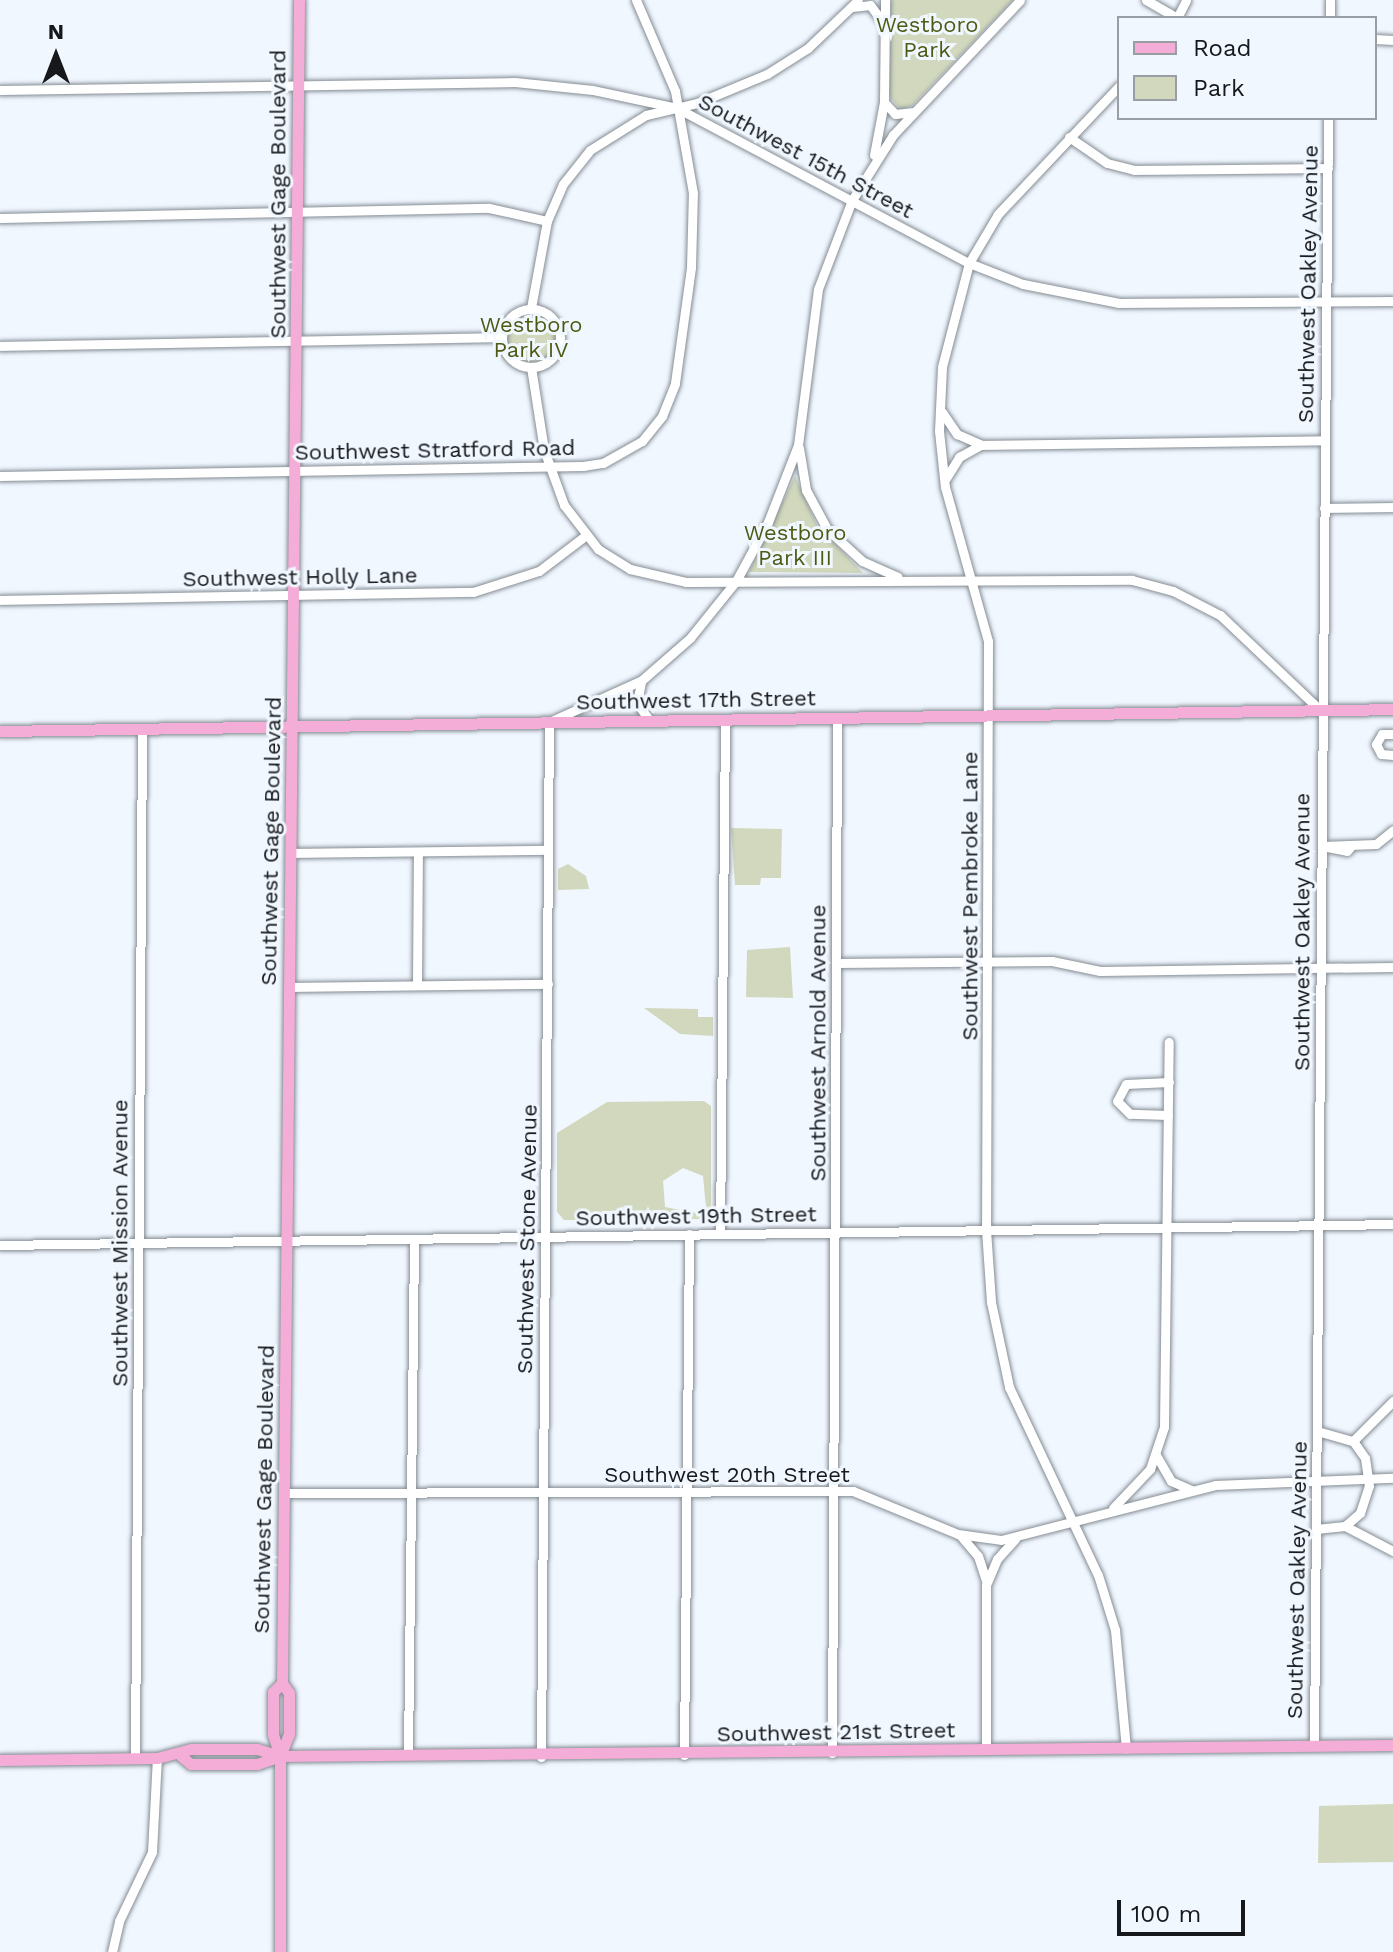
<!DOCTYPE html>
<style>
body{margin:0}
#map{position:relative;width:1393px;height:1952px;overflow:hidden;background:#f0f7ff;font-family:"Work Sans",sans-serif}
div>[style]{position:absolute}
[style*='--x']{left:calc(var(--x)*1px);top:calc(var(--y)*1px);width:calc(var(--w)*1px);rotate:calc(var(--a)*1deg)}
.green>*{inset:0;background:#d1d8bd}
.round{border-radius:50%}
.roads{filter:drop-shadow(0 0 2px #858c93) drop-shadow(0 0 2px #858c93)}
.minor>*{height:9px;margin:-4.5px;padding:0 4.5px;transform-origin:4.5px;border-radius:4.5px;background:#fff}
.minor>.ring{margin:-4.5px;padding:0;box-sizing:content-box;background:none;border:9px solid #fff;border-radius:50%}
.major>*{height:11px;margin:-5.5px;padding:0 5.5px;transform-origin:5.5px;border-radius:5.5px;background:#f4add7}
span{translate:-50% -50%;white-space:nowrap;text-align:center;line-height:1.15;-webkit-text-stroke:6px #f0f7ff;paint-order:stroke}
.park-label{font-size:22px;color:#4e5a13}
.street-label{font-size:22px;color:#16181b}
.legend{position:absolute;left:1117px;top:16px;width:260px;height:104px;box-sizing:border-box;background:#f0f7ff;border:2px solid #999ea4;margin:0;padding:10px 14px;list-style:none;font-size:24px;color:#16181b}
.legend li{display:flex;align-items:center;gap:16px;height:40px}
.legend b{width:40px;border:2px solid #999ea4}
.north{position:absolute;left:16px;top:16px;width:80px;height:80px;-webkit-text-stroke:6px #f0f7ff;paint-order:stroke;rotate:0deg;font-size:22px;font-weight:700;line-height:32px;text-align:center;color:#16181b}
.north::after{content:'';display:block;margin:auto;width:28px;height:36px;background:#16181b;clip-path:polygon(50% 0,100% 100%,50% 72%,0 100%)}
.scale{position:absolute;left:1117px;top:1900px;width:128px;height:36px;box-sizing:border-box;border:4px solid #16181b;border-top:0;padding-left:10px;font-size:24px;line-height:28px;white-space:nowrap;color:#16181b;-webkit-text-stroke:6px #f0f7ff;paint-order:stroke}
</style>
<div id="map">
<div class="green">
<div style="clip-path:polygon(891px 0,1013px 0,913px 105px,901px 110px,889px 96px)"></div>
<div class="round" style="left:506px;top:312px;width:50px;height:50px"></div>
<div style="clip-path:polygon(795px 476px,817px 525px,863px 573px,749px 572px)"></div>
<div style="clip-path:polygon(731px 828px,782px 829px,781px 878px,761px 878px,760px 885px,735px 885px)"></div>
<div style="clip-path:polygon(568px 864px,586px 876px,589px 889px,558px 890px,558px 869px)"></div>
<div style="clip-path:polygon(790px 947px,793px 998px,746px 997px,747px 950px)"></div>
<div style="clip-path:polygon(644px 1008px,698px 1009px,698px 1017px,713px 1017px,713px 1036px,680px 1034px)"></div>
<div style="clip-path:polygon(evenodd,704px 1101px,711px 1106px,711px 1213px,706px 1219px,564px 1220px,557px 1212px,557px 1133px,607px 1102px,704px 1101px,683px 1168px,703px 1176px,706px 1208px,701px 1214px,665px 1207px,663px 1181px,683px 1168px)"></div>
<div style="clip-path:polygon(1393px 1804px,1393px 1862px,1318px 1863px,1319px 1806px)"></div>
</div>
<div class="roads">
<div class="minor">
<div style="--x:1146;--y:0;--w:36;--a:30"></div>
<div style="--x:852;--y:7;--w:18;--a:-6"></div>
<div style="--x:870;--y:5;--w:21;--a:53"></div>
<div style="--x:1177;--y:18;--w:20;--a:-63"></div>
<div style="--x:1330;--y:18;--w:18;--a:-90"></div>
<div style="--x:1375;--y:39;--w:18;--a:3"></div>
<div style="--x:1119;--y:86;--w:176;--a:133.4"></div>
<div style="--x:998;--y:214;--w:57;--a:120.6"></div>
<div style="--x:969;--y:263;--w:107;--a:104.6"></div>
<div style="--x:942;--y:367;--w:64;--a:92.7"></div>
<div style="--x:939;--y:431;--w:56;--a:83.9"></div>
<div style="--x:945;--y:487;--w:160;--a:74.4"></div>
<div style="--x:988;--y:641;--w:589;--a:90.19"></div>
<div style="--x:986;--y:1230;--w:72;--a:86"></div>
<div style="--x:991;--y:1302;--w:87;--a:78"></div>
<div style="--x:1009;--y:1387;--w:208;--a:64.7"></div>
<div style="--x:1098;--y:1575;--w:58;--a:72.8"></div>
<div style="--x:1115;--y:1630;--w:119;--a:84.7"></div>
<div style="--x:0;--y:90;--w:515;--a:-0.89"></div>
<div style="--x:515;--y:82;--w:78;--a:5.9"></div>
<div style="--x:593;--y:90;--w:86;--a:12.1"></div>
<div style="--x:677;--y:108;--w:331;--a:28"></div>
<div style="--x:969;--y:263;--w:58;--a:21.3"></div>
<div style="--x:1023;--y:284;--w:98;--a:11.2"></div>
<div style="--x:1119;--y:303;--w:274;--a:-0.4"></div>
<div style="--x:884;--y:102;--w:16;--a:47"></div>
<div style="--x:895;--y:114;--w:19;--a:-6"></div>
<div style="--x:1069;--y:137;--w:46;--a:34.4"></div>
<div style="--x:1107;--y:163;--w:29;--a:14"></div>
<div style="--x:1135;--y:170;--w:193;--a:-0.6"></div>
<div style="--x:874;--y:155;--w:54;--a:-79.3"></div>
<div style="--x:884;--y:102;--w:102;--a:-89.4"></div>
<div style="--x:0;--y:218;--w:489;--a:-1.2"></div>
<div style="--x:489;--y:208;--w:59;--a:12.6"></div>
<div style="--x:531;--y:308;--w:88;--a:-79.6"></div>
<div style="--x:547;--y:221;--w:40;--a:-66.6"></div>
<div style="--x:563;--y:184;--w:43;--a:-51.5"></div>
<div style="--x:590;--y:150;--w:66;--a:-32"></div>
<div style="--x:646;--y:115;--w:52;--a:-13.2"></div>
<div style="--x:697;--y:103;--w:76;--a:-22.5"></div>
<div style="--x:767;--y:74;--w:49;--a:-32.4"></div>
<div style="--x:808;--y:48;--w:69;--a:-43.8"></div>
<div class="ring" style="left:502px;top:309px;width:49px;height:49px"></div>
<div style="--x:0;--y:346;--w:502;--a:-1.03"></div>
<div style="--x:531;--y:367;--w:84;--a:81.1"></div>
<div style="--x:544;--y:450;--w:59;--a:70"></div>
<div style="--x:564;--y:505;--w:56;--a:52.3"></div>
<div style="--x:598;--y:549;--w:38;--a:32"></div>
<div style="--x:630;--y:569;--w:57;--a:13.1"></div>
<div style="--x:686;--y:582;--w:446;--a:-0.3"></div>
<div style="--x:1132;--y:580;--w:42;--a:15"></div>
<div style="--x:1173;--y:591;--w:53;--a:27.1"></div>
<div style="--x:1220;--y:615;--w:139;--a:43.5"></div>
<div style="--x:942;--y:412;--w:27;--a:56"></div>
<div style="--x:957;--y:434;--w:27;--a:24"></div>
<div style="--x:982;--y:445;--w:342;--a:-0.8"></div>
<div style="--x:799;--y:448;--w:43;--a:80.5"></div>
<div style="--x:806;--y:490;--w:44;--a:61.7"></div>
<div style="--x:827;--y:529;--w:47;--a:42.4"></div>
<div style="--x:862;--y:561;--w:39;--a:24"></div>
<div style="--x:0;--y:476;--w:583;--a:-0.98"></div>
<div style="--x:583;--y:466;--w:20;--a:-9"></div>
<div style="--x:603;--y:463;--w:45;--a:-29.4"></div>
<div style="--x:642;--y:441;--w:32;--a:-51"></div>
<div style="--x:662;--y:416;--w:35;--a:-68"></div>
<div style="--x:675;--y:383;--w:117;--a:-82.1"></div>
<div style="--x:691;--y:267;--w:74;--a:-88.5"></div>
<div style="--x:693;--y:193;--w:104;--a:-100"></div>
<div style="--x:675;--y:91;--w:99;--a:-113.2"></div>
<div style="--x:946;--y:478;--w:25;--a:-58"></div>
<div style="--x:959;--y:457;--w:23;--a:-29"></div>
<div style="--x:1324;--y:508;--w:69;--a:-0.8"></div>
<div style="--x:0;--y:600;--w:473;--a:-1"></div>
<div style="--x:473;--y:592;--w:69;--a:-17.7"></div>
<div style="--x:539;--y:571;--w:58;--a:-37.3"></div>
<div style="--x:641;--y:682;--w:21;--a:101"></div>
<div style="--x:637;--y:703;--w:22;--a:54"></div>
<div style="--x:1393;--y:734;--w:11;--a:180"></div>
<div style="--x:1382;--y:734;--w:12;--a:121"></div>
<div style="--x:1376;--y:744;--w:11;--a:63"></div>
<div style="--x:1381;--y:754;--w:12;--a:5"></div>
<div style="--x:1322;--y:846;--w:54;--a:-2.1"></div>
<div style="--x:1376;--y:844;--w:22;--a:-39"></div>
<div style="--x:1322;--y:846;--w:25;--a:11"></div>
<div style="--x:1347;--y:851;--w:6;--a:-51"></div>
<div style="--x:291;--y:853;--w:257;--a:-0.7"></div>
<div style="--x:837;--y:963;--w:215;--a:-0.5"></div>
<div style="--x:1052;--y:961;--w:49;--a:11.8"></div>
<div style="--x:1100;--y:971;--w:293;--a:-0.8"></div>
<div style="--x:417;--y:985;--w:133;--a:-89.6"></div>
<div style="--x:290;--y:987;--w:258;--a:-0.7"></div>
<div style="--x:1168;--y:1115;--w:38;--a:-178"></div>
<div style="--x:1130;--y:1114;--w:18;--a:-135"></div>
<div style="--x:1117;--y:1101;--w:19;--a:-62"></div>
<div style="--x:1126;--y:1084;--w:43;--a:-2.7"></div>
<div style="--x:720;--y:1234;--w:515;--a:-89.44"></div>
<div style="--x:0;--y:1245;--w:1393;--a:-0.86"></div>
<div style="--x:1317;--y:1431;--w:37;--a:16"></div>
<div style="--x:1353;--y:1441;--w:57;--a:-45"></div>
<div style="--x:1156;--y:1455;--w:30;--a:60"></div>
<div style="--x:1171;--y:1481;--w:22;--a:24"></div>
<div style="--x:284;--y:1493;--w:569;--a:-0.2"></div>
<div style="--x:853;--y:1491;--w:113;--a:22.3"></div>
<div style="--x:958;--y:1534;--w:43;--a:7.9"></div>
<div style="--x:1001;--y:1540;--w:221;--a:-14.4"></div>
<div style="--x:1215;--y:1485;--w:178;--a:-2.3"></div>
<div style="--x:1113;--y:1508;--w:54;--a:-46.5"></div>
<div style="--x:1150;--y:1469;--w:44;--a:-71.6"></div>
<div style="--x:1164;--y:1427;--w:385;--a:-89.3"></div>
<div style="--x:1345;--y:1526;--w:20;--a:-41"></div>
<div style="--x:1360;--y:1513;--w:28;--a:-72"></div>
<div style="--x:1369;--y:1486;--w:28;--a:-98"></div>
<div style="--x:1365;--y:1458;--w:21;--a:-125"></div>
<div style="--x:1316;--y:1529;--w:29;--a:-6"></div>
<div style="--x:1345;--y:1526;--w:54;--a:27.5"></div>
<div style="--x:961;--y:1536;--w:26;--a:50"></div>
<div style="--x:978;--y:1556;--w:26;--a:72"></div>
<div style="--x:1314;--y:1746;--w:1628;--a:-89.51"></div>
<div style="--x:986;--y:1750;--w:165;--a:-90"></div>
<div style="--x:986;--y:1585;--w:28;--a:-67"></div>
<div style="--x:997;--y:1559;--w:27;--a:-48"></div>
<div style="--x:832;--y:1753;--w:1036;--a:-89.72"></div>
<div style="--x:408;--y:1755;--w:516;--a:-89.33"></div>
<div style="--x:684;--y:1755;--w:521;--a:-89.45"></div>
<div style="--x:541;--y:1757;--w:1035;--a:-89.56"></div>
<div style="--x:549;--y:722;--w:102;--a:-24.3"></div>
<div style="--x:642;--y:680;--w:64;--a:-41.2"></div>
<div style="--x:690;--y:638;--w:73;--a:-51.1"></div>
<div style="--x:736;--y:581;--w:67;--a:-61.5"></div>
<div style="--x:768;--y:522;--w:83;--a:-68.7"></div>
<div style="--x:798;--y:445;--w:157;--a:-82.7"></div>
<div style="--x:818;--y:289;--w:95;--a:-69.1"></div>
<div style="--x:852;--y:200;--w:77;--a:-57.8"></div>
<div style="--x:893;--y:135;--w:185;--a:-46.7"></div>
<div style="--x:135;--y:1758;--w:1030;--a:-89.61"></div>
<div style="--x:112;--y:1952;--w:32;--a:-77"></div>
<div style="--x:119;--y:1921;--w:76;--a:-64.4"></div>
<div style="--x:152;--y:1852;--w:94;--a:-87"></div>
</div>
<div class="major">
<div style="--x:0;--y:731;--w:1393;--a:-0.9"></div>
<div style="--x:181;--y:1756;--w:13;--a:39"></div>
<div style="--x:191;--y:1764;--w:66;--a:0"></div>
<div style="--x:257;--y:1764;--w:24;--a:-19"></div>
<div style="--x:280;--y:1756;--w:1113;--a:-0.57"></div>
<div style="--x:280;--y:1756;--w:24;--a:-68"></div>
<div style="--x:289;--y:1734;--w:41;--a:-90"></div>
<div style="--x:289;--y:1693;--w:12;--a:-125"></div>
<div style="--x:282;--y:1683;--w:1683;--a:-89.42"></div>
<div style="--x:0;--y:1760;--w:157;--a:-0.7"></div>
<div style="--x:157;--y:1758;--w:35;--a:-15"></div>
<div style="--x:191;--y:1749;--w:66;--a:0"></div>
<div style="--x:257;--y:1749;--w:24;--a:17"></div>
<div style="--x:280;--y:1952;--w:196;--a:-90"></div>
<div style="--x:280;--y:1756;--w:23;--a:-108"></div>
<div style="--x:273;--y:1734;--w:42;--a:-90"></div>
<div style="--x:273;--y:1692;--w:13;--a:-45"></div>
</div>
</div>
<div class="park-label">
<span style="left:927px;top:37px">Westboro<br>Park</span>
<span style="left:531px;top:337px">Westboro<br>Park IV</span>
<span style="left:795px;top:545px">Westboro<br>Park III</span>
</div>
<div class="street-label">
<span style="left:806px;top:156px;rotate:28deg">Southwest 15th Street</span>
<span style="left:278px;top:194px;rotate:-90deg">Southwest Gage Boulevard</span>
<span style="left:1308px;top:284px;rotate:-89deg">Southwest Oakley Avenue</span>
<span style="left:435px;top:450px;rotate:-1deg">Southwest Stratford Road</span>
<span style="left:300px;top:577px;rotate:-1deg">Southwest Holly Lane</span>
<span style="left:696px;top:700px;rotate:-1deg">Southwest 17th Street</span>
<span style="left:271px;top:841px;rotate:-89deg">Southwest Gage Boulevard</span>
<span style="left:970px;top:896px;rotate:-90deg">Southwest Pembroke Lane</span>
<span style="left:1302px;top:932px;rotate:-90deg">Southwest Oakley Avenue</span>
<span style="left:818px;top:1043px;rotate:-90deg">Southwest Arnold Avenue</span>
<span style="left:696px;top:1216px;rotate:-1deg">Southwest 19th Street</span>
<span style="left:527px;top:1239px;rotate:-89deg">Southwest Stone Avenue</span>
<span style="left:120px;top:1243px;rotate:-90deg">Southwest Mission Avenue</span>
<span style="left:727px;top:1475px">Southwest 20th Street</span>
<span style="left:264px;top:1489px;rotate:-89deg">Southwest Gage Boulevard</span>
<span style="left:1297px;top:1580px;rotate:-89deg">Southwest Oakley Avenue</span>
<span style="left:836px;top:1732px;rotate:-1deg">Southwest 21st Street</span>
</div>
<ul class="legend">
<li><b style="height:10px;background:#f4add7"></b>Road</li>
<li><b style="height:22px;background:#d1d8bd"></b>Park</li>
</ul>
<div class="north">N</div>
<div class="scale">100 m</div>
</div>
